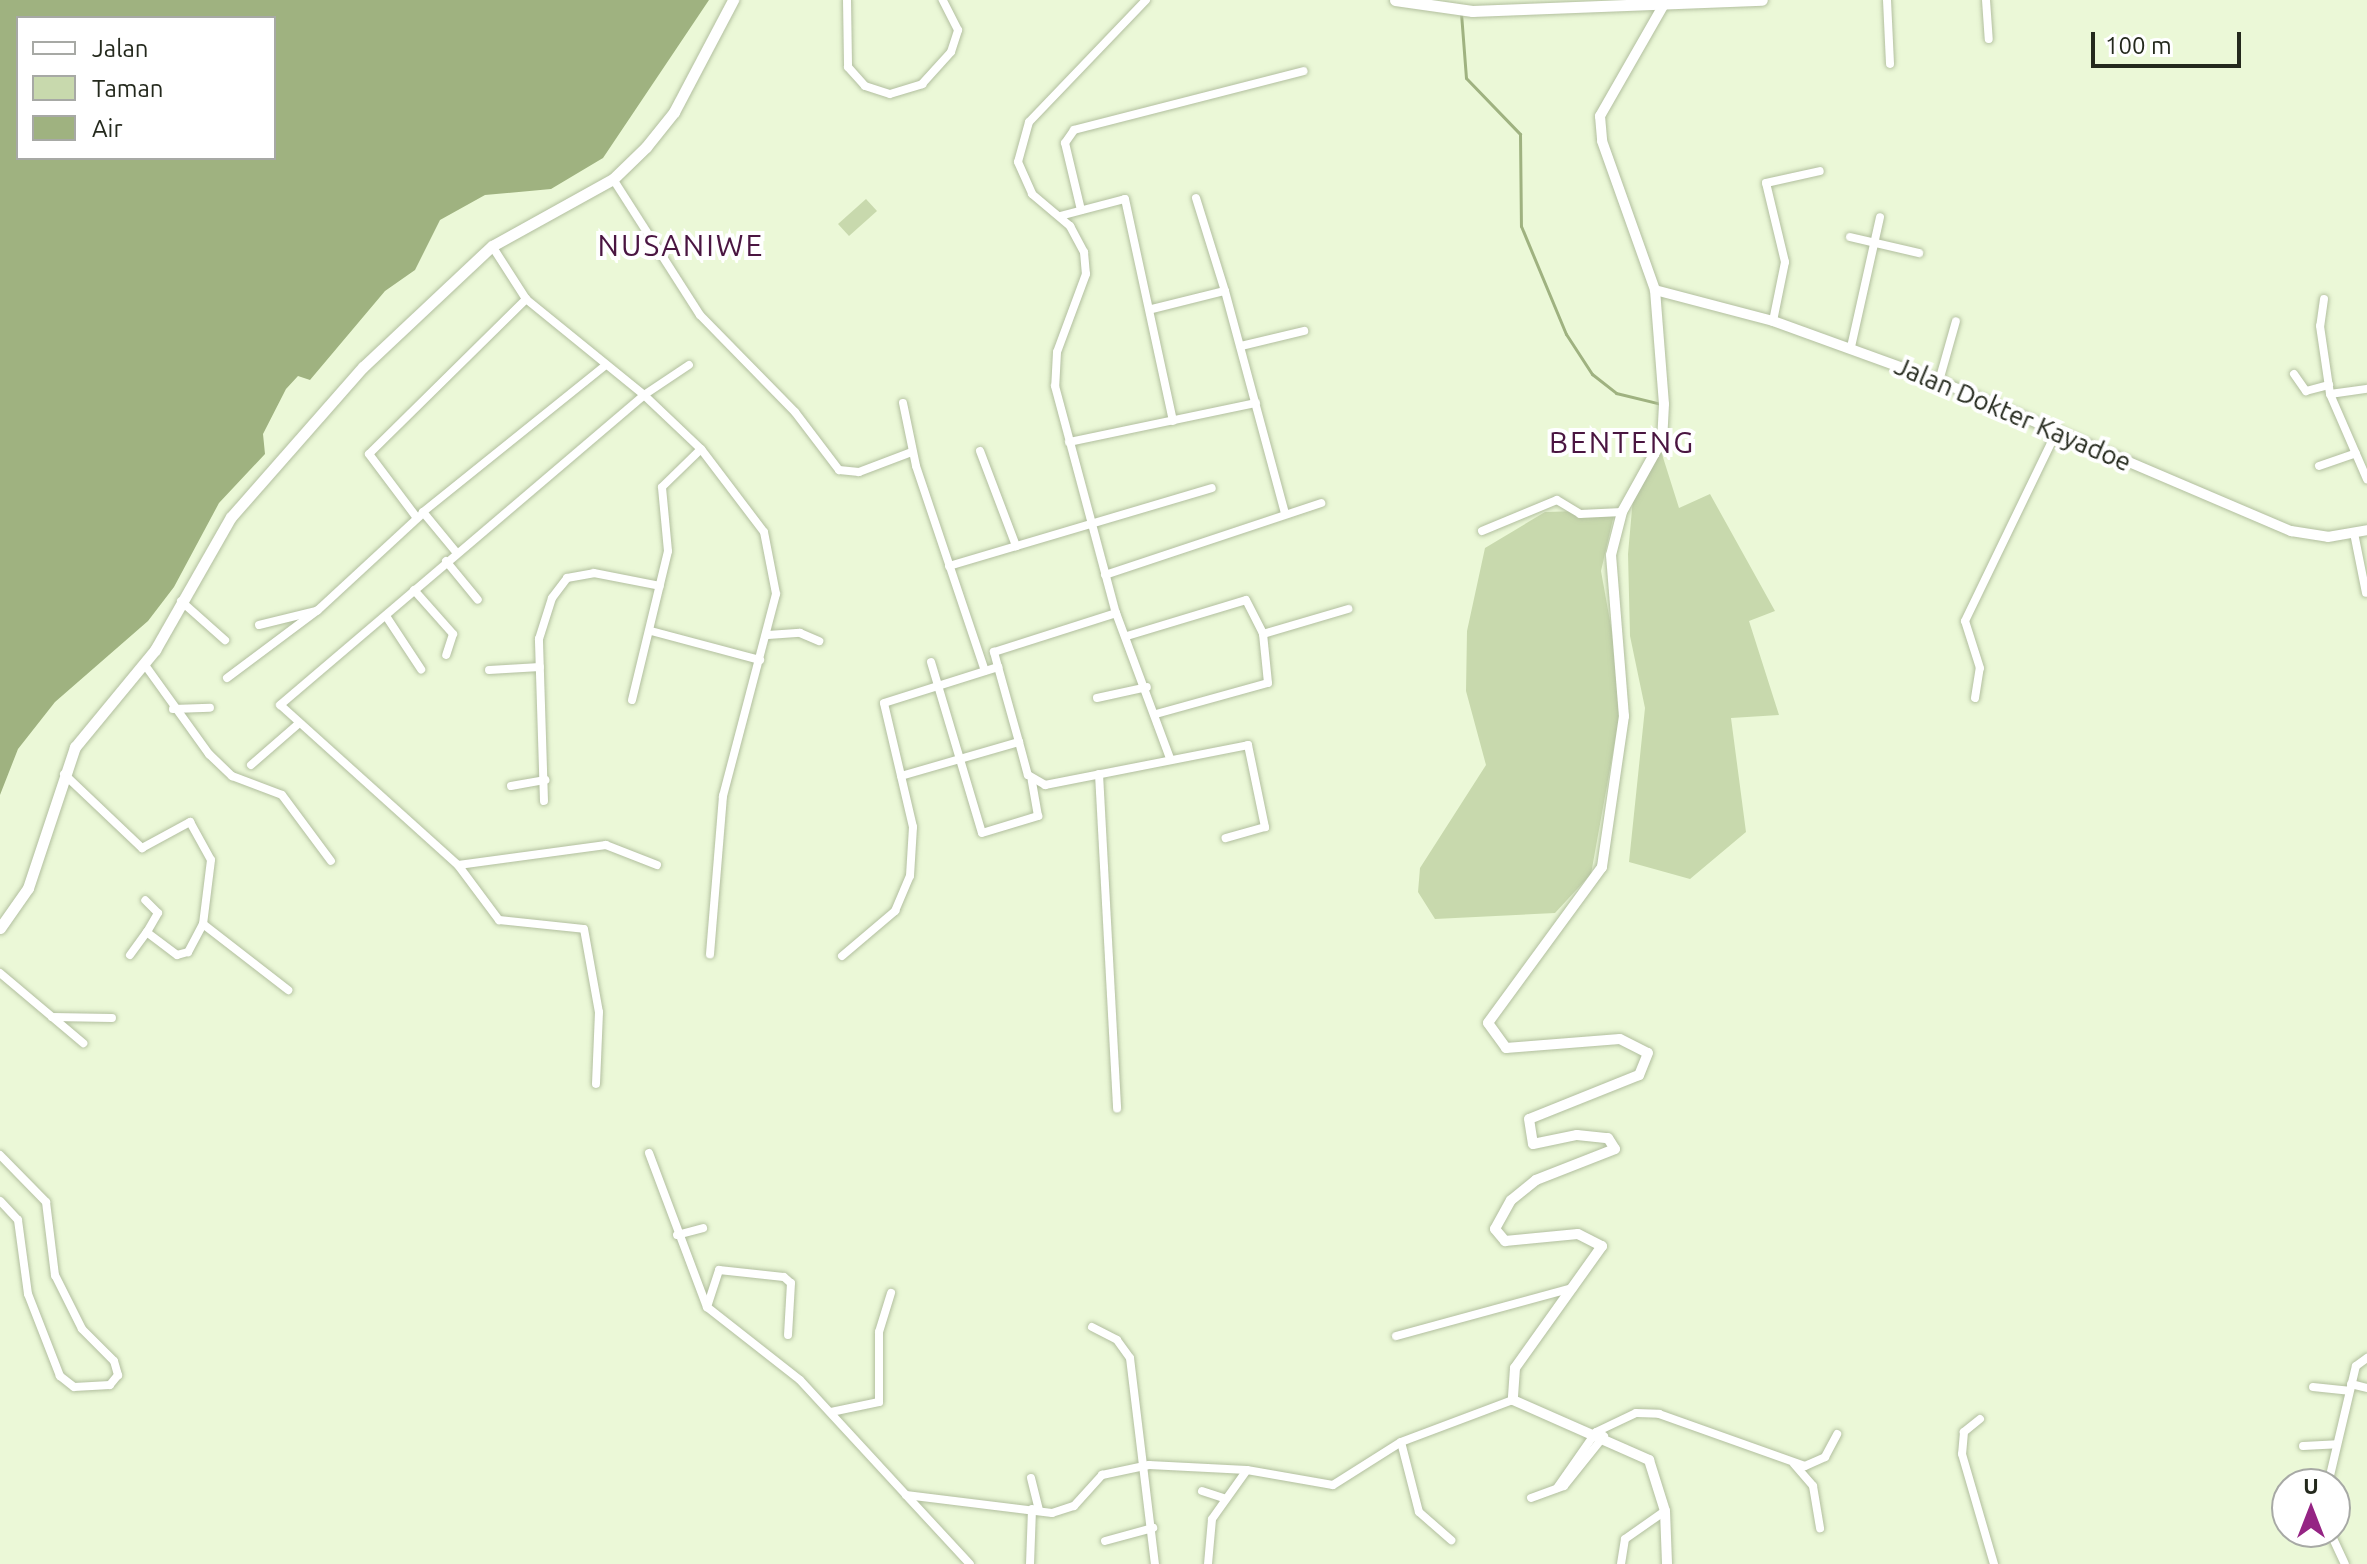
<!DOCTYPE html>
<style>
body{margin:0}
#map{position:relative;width:2367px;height:1564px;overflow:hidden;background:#ebf8d7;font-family:Ubuntu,sans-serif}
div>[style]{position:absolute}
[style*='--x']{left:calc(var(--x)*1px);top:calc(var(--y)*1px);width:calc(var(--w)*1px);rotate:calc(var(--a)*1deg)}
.green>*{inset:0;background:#c8d9ad}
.water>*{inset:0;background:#9fb280}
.stream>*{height:3px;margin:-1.5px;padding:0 1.5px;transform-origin:1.5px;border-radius:1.5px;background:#9fb280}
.roads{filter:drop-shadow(0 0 2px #b2bf9f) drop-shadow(0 0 2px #b2bf9f)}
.minor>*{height:8px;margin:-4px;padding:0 4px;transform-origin:4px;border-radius:4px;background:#fff}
.tertiary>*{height:10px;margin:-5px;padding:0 5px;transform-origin:5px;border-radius:5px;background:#fff}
.secondary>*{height:11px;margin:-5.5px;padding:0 5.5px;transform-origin:5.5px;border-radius:5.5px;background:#fff}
span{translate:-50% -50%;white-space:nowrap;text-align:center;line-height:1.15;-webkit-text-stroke:8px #fff;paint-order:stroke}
.street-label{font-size:26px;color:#24291d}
.quarter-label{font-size:30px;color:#4a1541;letter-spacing:2px}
.legend{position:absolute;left:16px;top:16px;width:260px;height:144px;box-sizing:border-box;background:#fff;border:2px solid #a7a9a5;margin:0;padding:10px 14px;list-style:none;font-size:24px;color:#24291d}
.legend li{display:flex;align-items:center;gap:16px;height:40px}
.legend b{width:40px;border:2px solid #a7a9a5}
.north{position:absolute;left:2271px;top:1468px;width:80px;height:80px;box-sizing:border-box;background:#fff;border:2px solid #a7a9a5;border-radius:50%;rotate:0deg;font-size:22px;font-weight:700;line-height:32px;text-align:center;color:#24291d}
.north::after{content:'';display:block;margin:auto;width:28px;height:36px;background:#952484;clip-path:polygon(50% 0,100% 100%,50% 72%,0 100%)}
.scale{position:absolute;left:2091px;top:32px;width:150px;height:36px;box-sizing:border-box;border:4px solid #24291d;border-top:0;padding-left:10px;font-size:24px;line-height:28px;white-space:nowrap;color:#24291d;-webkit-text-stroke:6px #fff;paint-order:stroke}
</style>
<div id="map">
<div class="green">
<div style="clip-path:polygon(866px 199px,877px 211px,849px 236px,838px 224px)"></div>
<div style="clip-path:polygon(1661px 451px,1679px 508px,1710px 494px,1775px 611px,1749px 621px,1779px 715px,1731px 718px,1746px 832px,1690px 879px,1629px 862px,1645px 708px,1630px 636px,1628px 554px,1633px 498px)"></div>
<div style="clip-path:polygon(1615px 510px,1601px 571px,1619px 671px,1619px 719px,1591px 874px,1555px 913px,1435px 919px,1418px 892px,1420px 868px,1486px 765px,1466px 691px,1467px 631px,1485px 548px,1545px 512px)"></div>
</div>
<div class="water">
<div style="clip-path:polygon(evenodd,0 0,709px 0,603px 158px,551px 189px,485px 195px,440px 220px,415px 270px,385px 291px,310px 380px,298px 376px,286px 389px,263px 434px,265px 454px,219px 503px,174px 587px,148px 621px,55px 702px,18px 749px,0 795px,0 0,18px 18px,274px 18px,274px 158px,18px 158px,18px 18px)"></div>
</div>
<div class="stream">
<div style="--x:1461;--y:13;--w:65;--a:85.6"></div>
<div style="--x:1466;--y:78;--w:78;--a:46"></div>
<div style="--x:1520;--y:134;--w:92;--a:89.4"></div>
<div style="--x:1521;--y:226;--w:117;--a:67.4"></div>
<div style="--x:1566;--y:334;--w:48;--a:57"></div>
<div style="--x:1592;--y:374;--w:31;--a:38"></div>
<div style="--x:1616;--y:393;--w:46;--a:13.7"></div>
</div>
<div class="roads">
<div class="minor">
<div style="--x:847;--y:0;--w:67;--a:89.1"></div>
<div style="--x:848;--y:67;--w:25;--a:48"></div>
<div style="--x:865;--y:86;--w:26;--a:18"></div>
<div style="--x:890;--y:94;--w:34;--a:-17"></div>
<div style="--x:922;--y:84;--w:43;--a:-47.8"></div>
<div style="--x:951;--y:52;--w:23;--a:-72"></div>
<div style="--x:958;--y:30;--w:34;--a:-117"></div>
<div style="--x:1146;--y:0;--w:169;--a:133.8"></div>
<div style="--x:1029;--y:122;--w:41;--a:105.4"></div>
<div style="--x:1018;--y:162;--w:35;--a:66"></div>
<div style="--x:1032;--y:194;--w:50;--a:40.1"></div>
<div style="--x:1070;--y:226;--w:30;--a:62"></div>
<div style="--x:1084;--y:252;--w:22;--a:85"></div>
<div style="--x:1086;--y:274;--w:83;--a:110.4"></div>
<div style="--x:1057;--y:352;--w:34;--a:93"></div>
<div style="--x:1055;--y:386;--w:235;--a:75"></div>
<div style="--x:1116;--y:613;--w:155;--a:69.6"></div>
<div style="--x:1887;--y:0;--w:64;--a:87.3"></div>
<div style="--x:1986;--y:0;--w:39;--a:86"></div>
<div style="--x:613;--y:179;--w:161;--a:57.4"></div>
<div style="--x:700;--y:315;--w:136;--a:45.6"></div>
<div style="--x:795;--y:412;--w:73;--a:52.8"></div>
<div style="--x:839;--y:470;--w:20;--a:6"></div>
<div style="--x:859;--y:472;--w:57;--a:-20.7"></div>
<div style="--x:1196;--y:198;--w:97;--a:72.7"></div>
<div style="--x:1081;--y:210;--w:69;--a:-103.4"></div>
<div style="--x:1065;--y:143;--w:16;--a:-55"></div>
<div style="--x:1074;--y:130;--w:237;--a:-14.4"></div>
<div style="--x:1060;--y:216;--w:67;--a:-14.7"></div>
<div style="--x:1125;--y:199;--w:227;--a:77.8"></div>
<div style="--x:1850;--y:237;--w:71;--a:13.1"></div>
<div style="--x:492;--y:246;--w:63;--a:57.3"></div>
<div style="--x:526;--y:299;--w:152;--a:39.1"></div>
<div style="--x:644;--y:395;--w:54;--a:-33.7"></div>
<div style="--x:2324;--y:299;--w:27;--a:98"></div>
<div style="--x:2320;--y:326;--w:69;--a:81.6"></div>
<div style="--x:2330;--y:394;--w:93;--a:66.5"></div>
<div style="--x:1152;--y:309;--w:75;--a:-13.9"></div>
<div style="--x:1225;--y:291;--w:231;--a:74.9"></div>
<div style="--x:1773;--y:321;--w:60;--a:-78.5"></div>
<div style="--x:1785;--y:262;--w:81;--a:-103.5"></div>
<div style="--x:1766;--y:183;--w:55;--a:-12.5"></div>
<div style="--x:1241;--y:346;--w:65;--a:-13.4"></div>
<div style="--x:1851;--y:347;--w:133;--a:-77.4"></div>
<div style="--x:2294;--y:374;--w:21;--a:55"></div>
<div style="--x:2306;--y:391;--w:24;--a:-15"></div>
<div style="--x:1939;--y:381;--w:62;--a:-74.2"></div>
<div style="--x:2330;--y:394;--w:37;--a:-8"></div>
<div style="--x:903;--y:403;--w:64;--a:78.3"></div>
<div style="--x:916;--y:466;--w:216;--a:71.4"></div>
<div style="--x:1069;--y:442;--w:191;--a:-11.8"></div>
<div style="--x:980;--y:451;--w:102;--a:69.2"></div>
<div style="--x:2319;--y:466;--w:39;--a:-19"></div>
<div style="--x:417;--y:518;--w:80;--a:-126.9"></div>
<div style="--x:369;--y:454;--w:221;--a:-44.6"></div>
<div style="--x:1482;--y:531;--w:81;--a:-22.5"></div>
<div style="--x:1557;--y:500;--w:27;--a:31"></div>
<div style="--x:1580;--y:514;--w:42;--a:-2.7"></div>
<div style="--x:2354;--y:533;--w:61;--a:78.7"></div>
<div style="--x:456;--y:552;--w:52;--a:-129.5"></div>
<div style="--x:423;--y:512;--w:235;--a:-38.8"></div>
<div style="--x:446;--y:561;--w:50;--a:50.6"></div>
<div style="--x:949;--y:566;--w:274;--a:-16.5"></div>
<div style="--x:1105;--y:575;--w:228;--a:-18.4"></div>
<div style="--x:414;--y:590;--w:59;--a:48.4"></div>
<div style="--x:453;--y:634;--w:22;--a:108"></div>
<div style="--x:181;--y:601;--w:59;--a:41.6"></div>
<div style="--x:386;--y:616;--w:64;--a:56.6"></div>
<div style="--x:259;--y:625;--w:59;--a:-13.8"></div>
<div style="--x:651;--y:631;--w:113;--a:14.9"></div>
<div style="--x:768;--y:635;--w:32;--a:-4"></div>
<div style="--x:800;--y:633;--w:21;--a:23"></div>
<div style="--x:1127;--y:636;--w:124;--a:-16.8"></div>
<div style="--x:1246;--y:600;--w:38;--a:63"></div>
<div style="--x:931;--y:662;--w:178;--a:73.4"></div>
<div style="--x:982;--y:833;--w:59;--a:-16.9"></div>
<div style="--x:1038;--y:816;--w:36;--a:-100"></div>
<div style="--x:145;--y:665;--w:110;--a:54.3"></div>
<div style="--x:209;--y:754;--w:32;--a:44"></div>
<div style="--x:232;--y:776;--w:53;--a:20.8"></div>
<div style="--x:282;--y:795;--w:82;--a:53.4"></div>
<div style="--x:489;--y:670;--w:51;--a:-3.4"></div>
<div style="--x:227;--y:678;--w:114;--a:-36.8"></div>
<div style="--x:318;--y:610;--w:139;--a:-42.7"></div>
<div style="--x:1097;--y:698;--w:51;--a:-12.4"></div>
<div style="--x:1975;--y:698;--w:30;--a:-81"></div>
<div style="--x:1980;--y:668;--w:49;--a:-107.7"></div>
<div style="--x:1965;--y:621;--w:213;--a:-64.2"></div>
<div style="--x:632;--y:700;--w:153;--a:-76.4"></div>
<div style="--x:668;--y:551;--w:64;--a:-95.4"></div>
<div style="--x:662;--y:487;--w:54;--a:-44.3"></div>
<div style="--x:173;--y:709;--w:37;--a:-2"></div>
<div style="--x:1156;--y:714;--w:116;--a:-15.5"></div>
<div style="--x:1268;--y:683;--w:49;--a:-95.8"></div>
<div style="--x:1263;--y:634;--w:89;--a:-16.4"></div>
<div style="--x:1019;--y:742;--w:34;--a:75"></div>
<div style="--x:1028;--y:775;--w:20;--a:30"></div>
<div style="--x:1045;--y:785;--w:207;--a:-11.1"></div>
<div style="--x:1248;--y:745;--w:84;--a:78.3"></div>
<div style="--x:1265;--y:827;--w:41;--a:164.2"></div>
<div style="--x:251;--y:765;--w:61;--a:-41"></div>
<div style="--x:64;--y:774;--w:108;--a:43.5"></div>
<div style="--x:142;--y:848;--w:55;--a:-28.4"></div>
<div style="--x:190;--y:822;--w:43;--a:61.1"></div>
<div style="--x:211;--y:860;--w:64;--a:97.1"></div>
<div style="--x:203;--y:924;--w:32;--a:118"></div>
<div style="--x:188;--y:952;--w:11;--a:165"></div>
<div style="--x:177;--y:955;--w:38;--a:-143"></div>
<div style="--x:147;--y:932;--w:22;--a:-60"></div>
<div style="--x:158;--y:913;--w:18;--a:-135"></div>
<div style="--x:1099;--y:774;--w:335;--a:86.9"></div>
<div style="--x:901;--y:776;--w:123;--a:-16.1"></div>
<div style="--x:1019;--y:742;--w:78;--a:-105.6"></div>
<div style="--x:511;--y:786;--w:35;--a:-10"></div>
<div style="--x:544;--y:801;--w:162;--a:-91.8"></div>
<div style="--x:539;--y:639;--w:43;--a:-72.4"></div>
<div style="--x:552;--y:598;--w:25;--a:-53"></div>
<div style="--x:567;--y:578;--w:27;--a:-10"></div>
<div style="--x:594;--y:573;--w:67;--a:11.1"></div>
<div style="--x:458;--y:865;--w:69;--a:53.3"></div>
<div style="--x:499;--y:920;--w:85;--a:6"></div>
<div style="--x:584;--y:929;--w:84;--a:79.8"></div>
<div style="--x:599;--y:1012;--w:72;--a:92.4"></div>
<div style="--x:657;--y:865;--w:55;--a:-158.6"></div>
<div style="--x:606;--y:845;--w:149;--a:172.3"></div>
<div style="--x:458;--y:865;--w:239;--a:-138"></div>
<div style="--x:280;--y:705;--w:478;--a:-40.4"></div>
<div style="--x:644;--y:395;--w:79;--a:43.5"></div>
<div style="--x:701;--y:449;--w:104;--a:52.8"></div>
<div style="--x:764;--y:532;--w:63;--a:79"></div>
<div style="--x:776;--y:594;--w:209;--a:104.7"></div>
<div style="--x:723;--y:796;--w:159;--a:94.7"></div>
<div style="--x:203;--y:924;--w:108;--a:37.8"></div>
<div style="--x:130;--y:955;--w:29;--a:-54"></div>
<div style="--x:842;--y:956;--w:70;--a:-40.3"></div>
<div style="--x:895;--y:911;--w:38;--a:-67"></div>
<div style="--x:910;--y:876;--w:49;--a:-86.5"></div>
<div style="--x:913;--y:827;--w:127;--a:-103.2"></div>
<div style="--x:884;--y:703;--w:120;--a:-17.5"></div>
<div style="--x:998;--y:667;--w:16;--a:-105"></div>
<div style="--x:994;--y:652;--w:128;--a:-17.7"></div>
<div style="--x:0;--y:973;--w:109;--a:40.1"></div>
<div style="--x:52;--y:1017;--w:60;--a:1"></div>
<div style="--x:649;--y:1153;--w:165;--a:69.4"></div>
<div style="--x:707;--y:1307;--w:118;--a:38.1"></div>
<div style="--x:800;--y:1380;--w:156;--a:47.3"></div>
<div style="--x:906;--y:1495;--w:147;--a:7"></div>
<div style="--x:1052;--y:1513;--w:23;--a:-18"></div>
<div style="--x:1074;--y:1506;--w:42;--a:-47.9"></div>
<div style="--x:1102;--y:1475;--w:48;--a:-12"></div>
<div style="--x:1149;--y:1465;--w:98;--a:2.9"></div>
<div style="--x:1247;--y:1470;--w:87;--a:9.9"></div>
<div style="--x:1333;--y:1485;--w:80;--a:-32.3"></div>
<div style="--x:1401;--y:1442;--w:120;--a:-20.6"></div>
<div style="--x:0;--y:1155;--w:66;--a:45.6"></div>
<div style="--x:46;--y:1202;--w:74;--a:83"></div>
<div style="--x:55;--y:1275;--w:60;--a:63.4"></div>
<div style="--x:82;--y:1329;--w:45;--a:45"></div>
<div style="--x:114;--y:1361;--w:15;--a:74"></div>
<div style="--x:118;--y:1375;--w:13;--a:129"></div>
<div style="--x:110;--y:1385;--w:36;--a:177"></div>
<div style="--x:74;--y:1387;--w:18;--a:-142"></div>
<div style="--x:60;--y:1376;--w:88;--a:-111.3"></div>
<div style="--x:28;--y:1294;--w:75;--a:-97.7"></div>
<div style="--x:18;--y:1220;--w:26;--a:-133"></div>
<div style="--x:677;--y:1235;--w:27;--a:-15"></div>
<div style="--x:707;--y:1307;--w:39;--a:-72"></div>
<div style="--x:719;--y:1270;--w:65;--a:6.1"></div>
<div style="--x:784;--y:1277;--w:9;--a:41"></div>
<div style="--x:791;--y:1283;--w:52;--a:93.3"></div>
<div style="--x:1092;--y:1327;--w:28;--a:27"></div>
<div style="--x:1117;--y:1340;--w:22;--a:54"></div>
<div style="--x:1130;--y:1358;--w:208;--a:83.1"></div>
<div style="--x:1396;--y:1336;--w:183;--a:-15.2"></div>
<div style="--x:2351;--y:1384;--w:16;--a:14"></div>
<div style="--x:2313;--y:1387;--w:36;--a:6"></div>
<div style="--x:831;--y:1412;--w:49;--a:-11.8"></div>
<div style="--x:879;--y:1402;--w:70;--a:-90"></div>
<div style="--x:879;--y:1332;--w:41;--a:-72.9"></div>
<div style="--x:1980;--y:1419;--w:21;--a:141"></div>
<div style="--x:1964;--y:1432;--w:22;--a:95"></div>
<div style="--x:1962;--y:1454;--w:115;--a:73.8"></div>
<div style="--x:1401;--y:1442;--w:72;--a:75.6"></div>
<div style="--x:1419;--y:1512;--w:43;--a:41.2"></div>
<div style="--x:2303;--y:1446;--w:34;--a:-3"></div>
<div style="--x:1794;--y:1464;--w:29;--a:49"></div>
<div style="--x:1813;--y:1486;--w:43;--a:80.5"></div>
<div style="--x:1031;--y:1478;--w:34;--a:76"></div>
<div style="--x:2328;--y:1484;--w:121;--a:-76.7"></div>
<div style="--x:2356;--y:1366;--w:14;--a:-36"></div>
<div style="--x:1557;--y:1488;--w:68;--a:-55.1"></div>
<div style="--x:1596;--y:1432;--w:44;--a:-25.4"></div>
<div style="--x:1636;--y:1413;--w:23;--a:2"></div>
<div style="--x:1659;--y:1414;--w:155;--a:19.6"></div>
<div style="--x:1805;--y:1466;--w:22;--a:-24"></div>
<div style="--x:1825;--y:1457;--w:26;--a:-62"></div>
<div style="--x:1202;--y:1491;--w:25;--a:18"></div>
<div style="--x:906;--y:1495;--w:94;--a:47.2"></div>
<div style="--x:1531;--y:1498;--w:35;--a:-20"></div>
<div style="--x:1564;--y:1486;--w:64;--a:-51.3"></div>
<div style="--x:2330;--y:1532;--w:35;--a:65"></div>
<div style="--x:1105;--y:1541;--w:50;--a:-15.2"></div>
<div style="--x:1030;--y:1564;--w:55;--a:-87.9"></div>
<div style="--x:1208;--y:1564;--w:45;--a:-84.9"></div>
<div style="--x:1212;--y:1519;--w:60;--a:-54.5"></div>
<div style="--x:1621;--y:1564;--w:25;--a:-81"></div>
<div style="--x:1625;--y:1539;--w:49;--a:-35"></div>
</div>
<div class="tertiary">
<div style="--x:1663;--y:6;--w:127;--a:119.8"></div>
<div style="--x:1600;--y:116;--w:25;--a:85"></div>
<div style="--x:1602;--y:141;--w:158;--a:70.4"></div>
<div style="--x:1655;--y:290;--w:114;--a:85.5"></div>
<div style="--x:1664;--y:404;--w:36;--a:93"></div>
<div style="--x:1662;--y:440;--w:82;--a:119.1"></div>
<div style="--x:1622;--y:512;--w:44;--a:104.3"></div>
<div style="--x:1611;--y:555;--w:162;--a:85.4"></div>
<div style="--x:1624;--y:716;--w:153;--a:98.3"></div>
<div style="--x:1602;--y:867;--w:193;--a:126.2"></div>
<div style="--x:1488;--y:1023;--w:31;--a:54"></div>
<div style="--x:1506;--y:1048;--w:114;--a:-4.5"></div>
<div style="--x:1620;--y:1039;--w:31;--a:27"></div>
<div style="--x:1648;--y:1053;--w:24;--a:112"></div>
<div style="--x:1639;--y:1075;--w:118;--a:158.2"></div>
<div style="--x:1529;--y:1119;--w:25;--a:81"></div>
<div style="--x:1533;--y:1144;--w:45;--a:-11.6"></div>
<div style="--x:1577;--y:1135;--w:31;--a:6"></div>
<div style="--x:1608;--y:1138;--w:13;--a:58"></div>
<div style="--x:1615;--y:1149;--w:85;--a:158.6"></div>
<div style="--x:1536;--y:1180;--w:32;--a:141"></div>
<div style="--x:1511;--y:1200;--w:33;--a:119"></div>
<div style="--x:1495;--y:1229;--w:16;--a:50"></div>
<div style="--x:1505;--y:1241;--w:73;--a:-5.5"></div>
<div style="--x:1578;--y:1234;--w:27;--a:27"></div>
<div style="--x:1602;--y:1246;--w:150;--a:125.5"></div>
<div style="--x:1515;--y:1368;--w:32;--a:94"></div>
<div style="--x:1513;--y:1400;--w:149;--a:23.8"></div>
<div style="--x:1649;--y:1460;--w:53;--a:72.6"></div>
<div style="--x:1665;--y:1511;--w:53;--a:87.8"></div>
<div style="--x:1655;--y:290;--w:122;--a:14.7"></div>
<div style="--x:1773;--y:321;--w:177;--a:19.9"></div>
<div style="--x:1939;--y:381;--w:383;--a:23.1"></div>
<div style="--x:2291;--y:531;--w:37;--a:9"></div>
<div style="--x:2328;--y:537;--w:40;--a:-10"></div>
</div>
<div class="secondary">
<div style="--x:1395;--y:0;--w:78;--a:8.1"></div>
<div style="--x:1472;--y:11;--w:290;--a:-2.2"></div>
<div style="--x:0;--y:928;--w:49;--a:-55"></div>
<div style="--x:28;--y:888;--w:149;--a:-71.6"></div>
<div style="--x:75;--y:747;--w:126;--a:-50.5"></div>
<div style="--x:155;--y:650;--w:153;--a:-60.3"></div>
<div style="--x:231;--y:517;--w:200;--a:-48.7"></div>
<div style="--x:363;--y:367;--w:177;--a:-43.2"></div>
<div style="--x:492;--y:246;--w:138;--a:-29"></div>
<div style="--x:613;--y:179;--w:46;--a:-44.1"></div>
<div style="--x:646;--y:147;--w:45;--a:-51.3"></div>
<div style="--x:674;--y:112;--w:127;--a:-62.2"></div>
</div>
</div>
<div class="street-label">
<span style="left:2013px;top:414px;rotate:23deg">Jalan Dokter Kayadoe</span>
</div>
<div class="quarter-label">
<span style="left:681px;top:245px">NUSANIWE</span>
<span style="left:1622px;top:442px">BENTENG</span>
</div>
<ul class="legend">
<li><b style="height:10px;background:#fff"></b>Jalan</li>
<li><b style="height:22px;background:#c8d9ad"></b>Taman</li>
<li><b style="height:22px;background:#9fb280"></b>Air</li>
</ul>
<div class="north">U</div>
<div class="scale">100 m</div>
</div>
